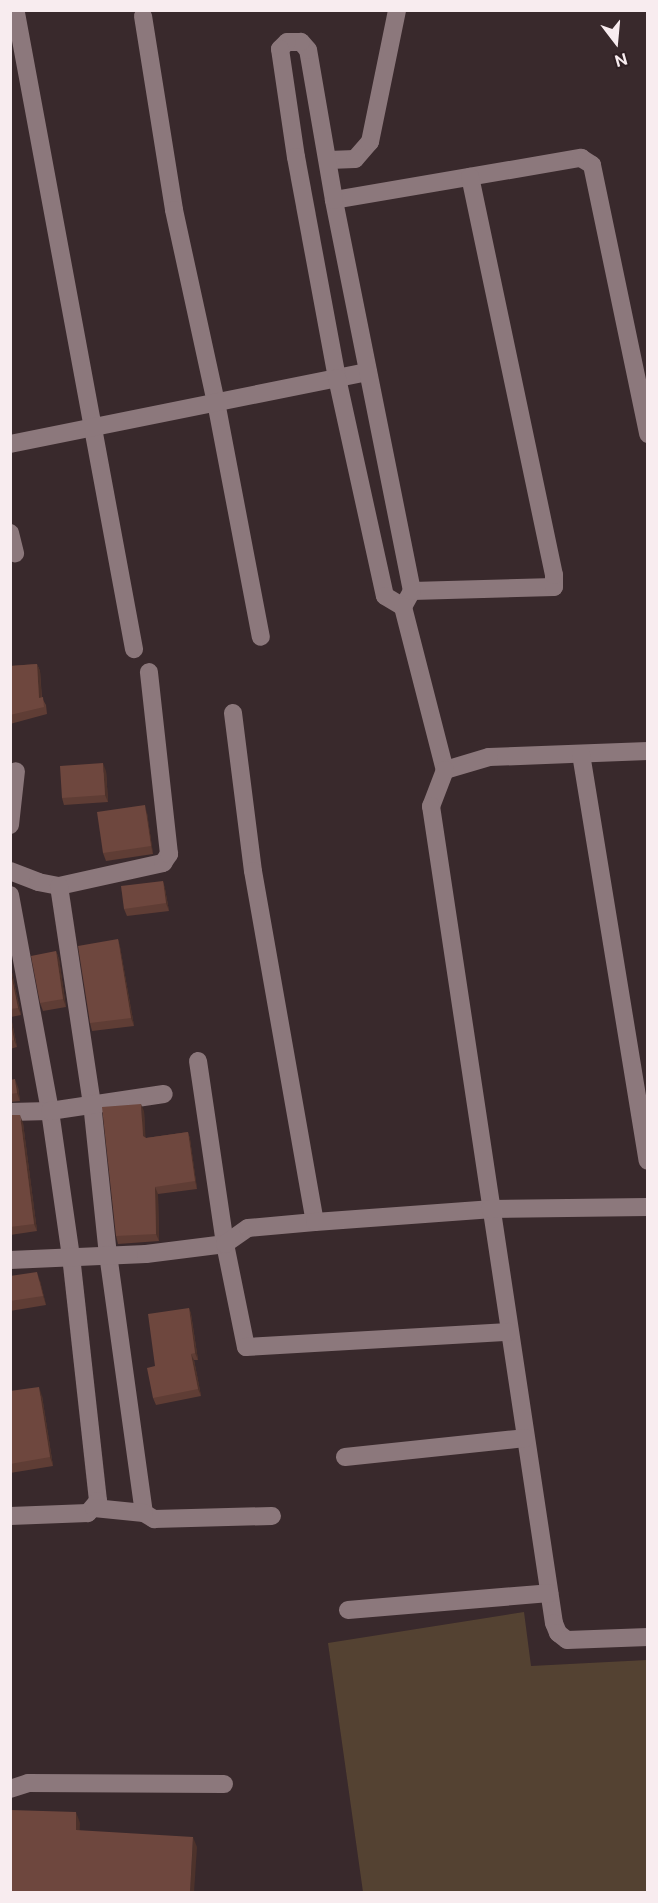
<!DOCTYPE html>
<style>
body{margin:0}
#map{position:relative;width:658px;height:1903px;overflow:hidden;background:#39292c;font-family:"Public Sans",sans-serif}
div>[style]{position:absolute}
[style*='--x']{left:calc(var(--x)*1px);top:calc(var(--y)*1px);width:calc(var(--w)*1px);rotate:calc(var(--a)*1deg)}
.green>*{inset:0;background:#544232}
.minor>*{height:18px;margin:-9px;padding:0 9px;transform-origin:9px;border-radius:9px;background:#8c787c}
.wall>*{inset:0;background:#5f3d35}
.shaded-wall>*{inset:0;background:#4d322b}
.building>*{inset:0;background:#6e473e}
span{translate:-50% -50%;white-space:nowrap;text-align:center;line-height:1.15;-webkit-text-stroke:5px #2f1f23;paint-order:stroke}
.frame{position:absolute;inset:0;border:12px solid #f8ecef;pointer-events:none}
.north{position:absolute;left:586px;top:12px;width:60px;height:60px;-webkit-text-stroke:4px #2f1f23;paint-order:stroke;rotate:164deg;font-size:16px;font-weight:700;line-height:24px;text-align:center;color:#f8ecef}
.north::after{content:'';display:block;margin:auto;width:21px;height:27px;background:#f8ecef;clip-path:polygon(50% 0,100% 100%,50% 72%,0 100%)}
</style>
<div id="map">
<div class="green">
<div style="clip-path:polygon(524px 1612px,531px 1666px,647px 1660px,647px 1892px,363px 1892px,328px 1643px)"></div>
</div>
<div class="minor">
<div style="--x:16;--y:13;--w:647;--a:79.49"></div>
<div style="--x:143;--y:16;--w:196;--a:80.9"></div>
<div style="--x:174;--y:210;--w:197;--a:77.7"></div>
<div style="--x:216;--y:402;--w:239;--a:79.2"></div>
<div style="--x:329;--y:160;--w:26;--a:-2"></div>
<div style="--x:355;--y:159;--w:23;--a:-49"></div>
<div style="--x:370;--y:142;--w:135;--a:-78.4"></div>
<div style="--x:334;--y:200;--w:251;--a:-9.7"></div>
<div style="--x:581;--y:158;--w:13;--a:32"></div>
<div style="--x:592;--y:165;--w:275;--a:78.2"></div>
<div style="--x:10;--y:444;--w:365;--a:-11.4"></div>
<div style="--x:10;--y:533;--w:21;--a:76"></div>
<div style="--x:412;--y:591;--w:142;--a:-1.6"></div>
<div style="--x:554;--y:587;--w:12;--a:-90"></div>
<div style="--x:554;--y:575;--w:407;--a:-101.9"></div>
<div style="--x:403;--y:607;--w:18;--a:-61"></div>
<div style="--x:412;--y:591;--w:399;--a:-101.3"></div>
<div style="--x:334;--y:200;--w:152;--a:-99.8"></div>
<div style="--x:308;--y:50;--w:11;--a:-131"></div>
<div style="--x:301;--y:42;--w:14;--a:180"></div>
<div style="--x:287;--y:42;--w:10;--a:135"></div>
<div style="--x:280;--y:49;--w:109;--a:81.6"></div>
<div style="--x:296;--y:157;--w:225;--a:79.5"></div>
<div style="--x:337;--y:378;--w:223;--a:77.6"></div>
<div style="--x:385;--y:596;--w:21;--a:31"></div>
<div style="--x:403;--y:607;--w:168;--a:75.6"></div>
<div style="--x:233;--y:713;--w:159;--a:82.8"></div>
<div style="--x:253;--y:871;--w:356;--a:80"></div>
<div style="--x:648;--y:751;--w:159;--a:177.8"></div>
<div style="--x:489;--y:757;--w:46;--a:163.5"></div>
<div style="--x:445;--y:770;--w:39;--a:111"></div>
<div style="--x:431;--y:806;--w:826;--a:81.44"></div>
<div style="--x:554;--y:1623;--w:11;--a:68"></div>
<div style="--x:558;--y:1633;--w:11;--a:38"></div>
<div style="--x:567;--y:1640;--w:81;--a:-2.1"></div>
<div style="--x:581;--y:754;--w:412;--a:80.7"></div>
<div style="--x:10;--y:825;--w:54;--a:-83.7"></div>
<div style="--x:10;--y:871;--w:30;--a:21"></div>
<div style="--x:38;--y:882;--w:21;--a:11"></div>
<div style="--x:59;--y:886;--w:107;--a:-12.5"></div>
<div style="--x:163;--y:863;--w:11;--a:-56"></div>
<div style="--x:169;--y:854;--w:183;--a:-96.3"></div>
<div style="--x:59;--y:886;--w:219;--a:81.4"></div>
<div style="--x:92;--y:1103;--w:152;--a:84"></div>
<div style="--x:108;--y:1254;--w:261;--a:82.1"></div>
<div style="--x:144;--y:1513;--w:12;--a:31"></div>
<div style="--x:154;--y:1519;--w:118;--a:-1.5"></div>
<div style="--x:10;--y:895;--w:220;--a:79.5"></div>
<div style="--x:50;--y:1111;--w:147;--a:81.8"></div>
<div style="--x:71;--y:1256;--w:246;--a:83.7"></div>
<div style="--x:98;--y:1501;--w:16;--a:130"></div>
<div style="--x:88;--y:1513;--w:78;--a:177.8"></div>
<div style="--x:198;--y:1061;--w:185;--a:81.6"></div>
<div style="--x:225;--y:1244;--w:105;--a:78.5"></div>
<div style="--x:246;--y:1347;--w:263;--a:-3.3"></div>
<div style="--x:10;--y:1112;--w:40;--a:-1.4"></div>
<div style="--x:50;--y:1111;--w:115;--a:-8.5"></div>
<div style="--x:10;--y:1260;--w:136;--a:-2.5"></div>
<div style="--x:146;--y:1254;--w:80;--a:-7.2"></div>
<div style="--x:225;--y:1244;--w:28;--a:-35"></div>
<div style="--x:248;--y:1228;--w:67;--a:-5.1"></div>
<div style="--x:315;--y:1222;--w:175;--a:-4.2"></div>
<div style="--x:490;--y:1209;--w:158;--a:-0.7"></div>
<div style="--x:345;--y:1457;--w:181;--a:-6"></div>
<div style="--x:94;--y:1508;--w:50;--a:5.7"></div>
<div style="--x:348;--y:1610;--w:202;--a:-4.8"></div>
<div style="--x:10;--y:1789;--w:19;--a:-18"></div>
<div style="--x:28;--y:1783;--w:196;--a:0.3"></div>
</div>
<div class="wall">
<div style="clip-path:polygon(37px 664px,40px 671px,42px 698px,46px 705px,47px 714px,10px 724px,10px 666px)"></div>
<div style="clip-path:polygon(106px 771px,108px 802px,64px 805px,62px 798px)"></div>
<div style="clip-path:polygon(147px 813px,153px 854px,106px 861px,103px 853px)"></div>
<div style="clip-path:polygon(163px 881px,165px 889px,169px 911px,127px 916px,124px 909px)"></div>
<div style="clip-path:polygon(118px 939px,120px 947px,134px 1026px,92px 1031px,90px 1023px)"></div>
<div style="clip-path:polygon(56px 951px,59px 959px,66px 1007px,43px 1011px,40px 1003px)"></div>
<div style="clip-path:polygon(10px 963px,21px 1015px,11px 1017px,17px 1047px,10px 1049px)"></div>
<div style="clip-path:polygon(10px 1080px,18px 1087px,20px 1101px,10px 1102px)"></div>
<div style="clip-path:polygon(144px 1111px,145px 1137px,146px 1138px,188px 1132px,190px 1139px,197px 1189px,158px 1194px,159px 1241px,118px 1244px,116px 1236px)"></div>
<div style="clip-path:polygon(10px 1115px,23px 1123px,37px 1231px,10px 1235px)"></div>
<div style="clip-path:polygon(10px 1276px,40px 1281px,46px 1305px,10px 1311px)"></div>
<div style="clip-path:polygon(189px 1308px,191px 1314px,198px 1360px,194px 1360px,201px 1396px,156px 1405px,153px 1398px,155px 1366px)"></div>
<div style="clip-path:polygon(10px 1391px,42px 1396px,53px 1466px,10px 1473px)"></div>
</div>
<div class="shaded-wall">
<div style="clip-path:polygon(37px 664px,40px 671px,42px 705px,39px 698px)"></div>
<div style="clip-path:polygon(103px 763px,106px 771px,108px 802px,105px 795px)"></div>
<div style="clip-path:polygon(145px 805px,147px 813px,153px 854px,151px 846px)"></div>
<div style="clip-path:polygon(163px 881px,165px 889px,169px 911px,166px 903px)"></div>
<div style="clip-path:polygon(118px 939px,120px 947px,134px 1026px,131px 1018px)"></div>
<div style="clip-path:polygon(56px 951px,59px 959px,66px 1007px,63px 999px)"></div>
<div style="clip-path:polygon(10px 963px,21px 1015px,18px 1008px,10px 969px)"></div>
<div style="clip-path:polygon(10px 1015px,11px 1017px,17px 1047px,14px 1040px)"></div>
<div style="clip-path:polygon(15px 1079px,18px 1087px,20px 1101px,17px 1093px)"></div>
<div style="clip-path:polygon(141px 1104px,144px 1111px,146px 1144px,143px 1136px)"></div>
<div style="clip-path:polygon(20px 1115px,23px 1123px,37px 1231px,34px 1224px)"></div>
<div style="clip-path:polygon(188px 1132px,190px 1139px,197px 1189px,195px 1181px)"></div>
<div style="clip-path:polygon(155px 1187px,158px 1194px,159px 1241px,156px 1234px)"></div>
<div style="clip-path:polygon(37px 1272px,40px 1281px,46px 1305px,43px 1296px)"></div>
<div style="clip-path:polygon(189px 1308px,191px 1314px,198px 1360px,195px 1353px)"></div>
<div style="clip-path:polygon(191px 1354px,194px 1360px,201px 1396px,198px 1389px)"></div>
<div style="clip-path:polygon(39px 1387px,42px 1396px,53px 1466px,50px 1457px)"></div>
<div style="clip-path:polygon(76px 1812px,80px 1823px,79px 1841px,76px 1830px)"></div>
<div style="clip-path:polygon(193px 1837px,197px 1847px,194px 1893px,190px 1893px)"></div>
</div>
<div class="building">
<div style="clip-path:polygon(37px 664px,39px 698px,43px 697px,44px 707px,10px 715px,10px 666px)"></div>
<div style="clip-path:polygon(103px 763px,105px 795px,62px 798px,60px 766px)"></div>
<div style="clip-path:polygon(145px 805px,151px 846px,103px 853px,97px 812px)"></div>
<div style="clip-path:polygon(163px 881px,166px 903px,124px 909px,121px 886px)"></div>
<div style="clip-path:polygon(118px 939px,131px 1018px,90px 1023px,78px 946px)"></div>
<div style="clip-path:polygon(56px 951px,63px 999px,40px 1003px,31px 956px)"></div>
<div style="clip-path:polygon(10px 969px,18px 1008px,10px 1009px)"></div>
<div style="clip-path:polygon(10px 1019px,14px 1040px,10px 1041px)"></div>
<div style="clip-path:polygon(15px 1079px,17px 1093px,10px 1094px,10px 1080px)"></div>
<div style="clip-path:polygon(141px 1104px,143px 1136px,146px 1138px,188px 1132px,195px 1181px,155px 1187px,156px 1234px,116px 1236px,102px 1107px)"></div>
<div style="clip-path:polygon(10px 1115px,20px 1115px,34px 1224px,10px 1227px)"></div>
<div style="clip-path:polygon(37px 1272px,43px 1296px,10px 1301px,10px 1276px)"></div>
<div style="clip-path:polygon(189px 1308px,195px 1353px,191px 1354px,198px 1389px,153px 1398px,147px 1368px,155px 1366px,148px 1314px)"></div>
<div style="clip-path:polygon(39px 1387px,50px 1457px,10px 1464px,10px 1391px)"></div>
<div style="clip-path:polygon(10px 1810px,76px 1812px,76px 1830px,193px 1837px,190px 1893px,10px 1893px)"></div>
</div>
<div class="frame"></div>
<div class="north">N</div>
</div>
